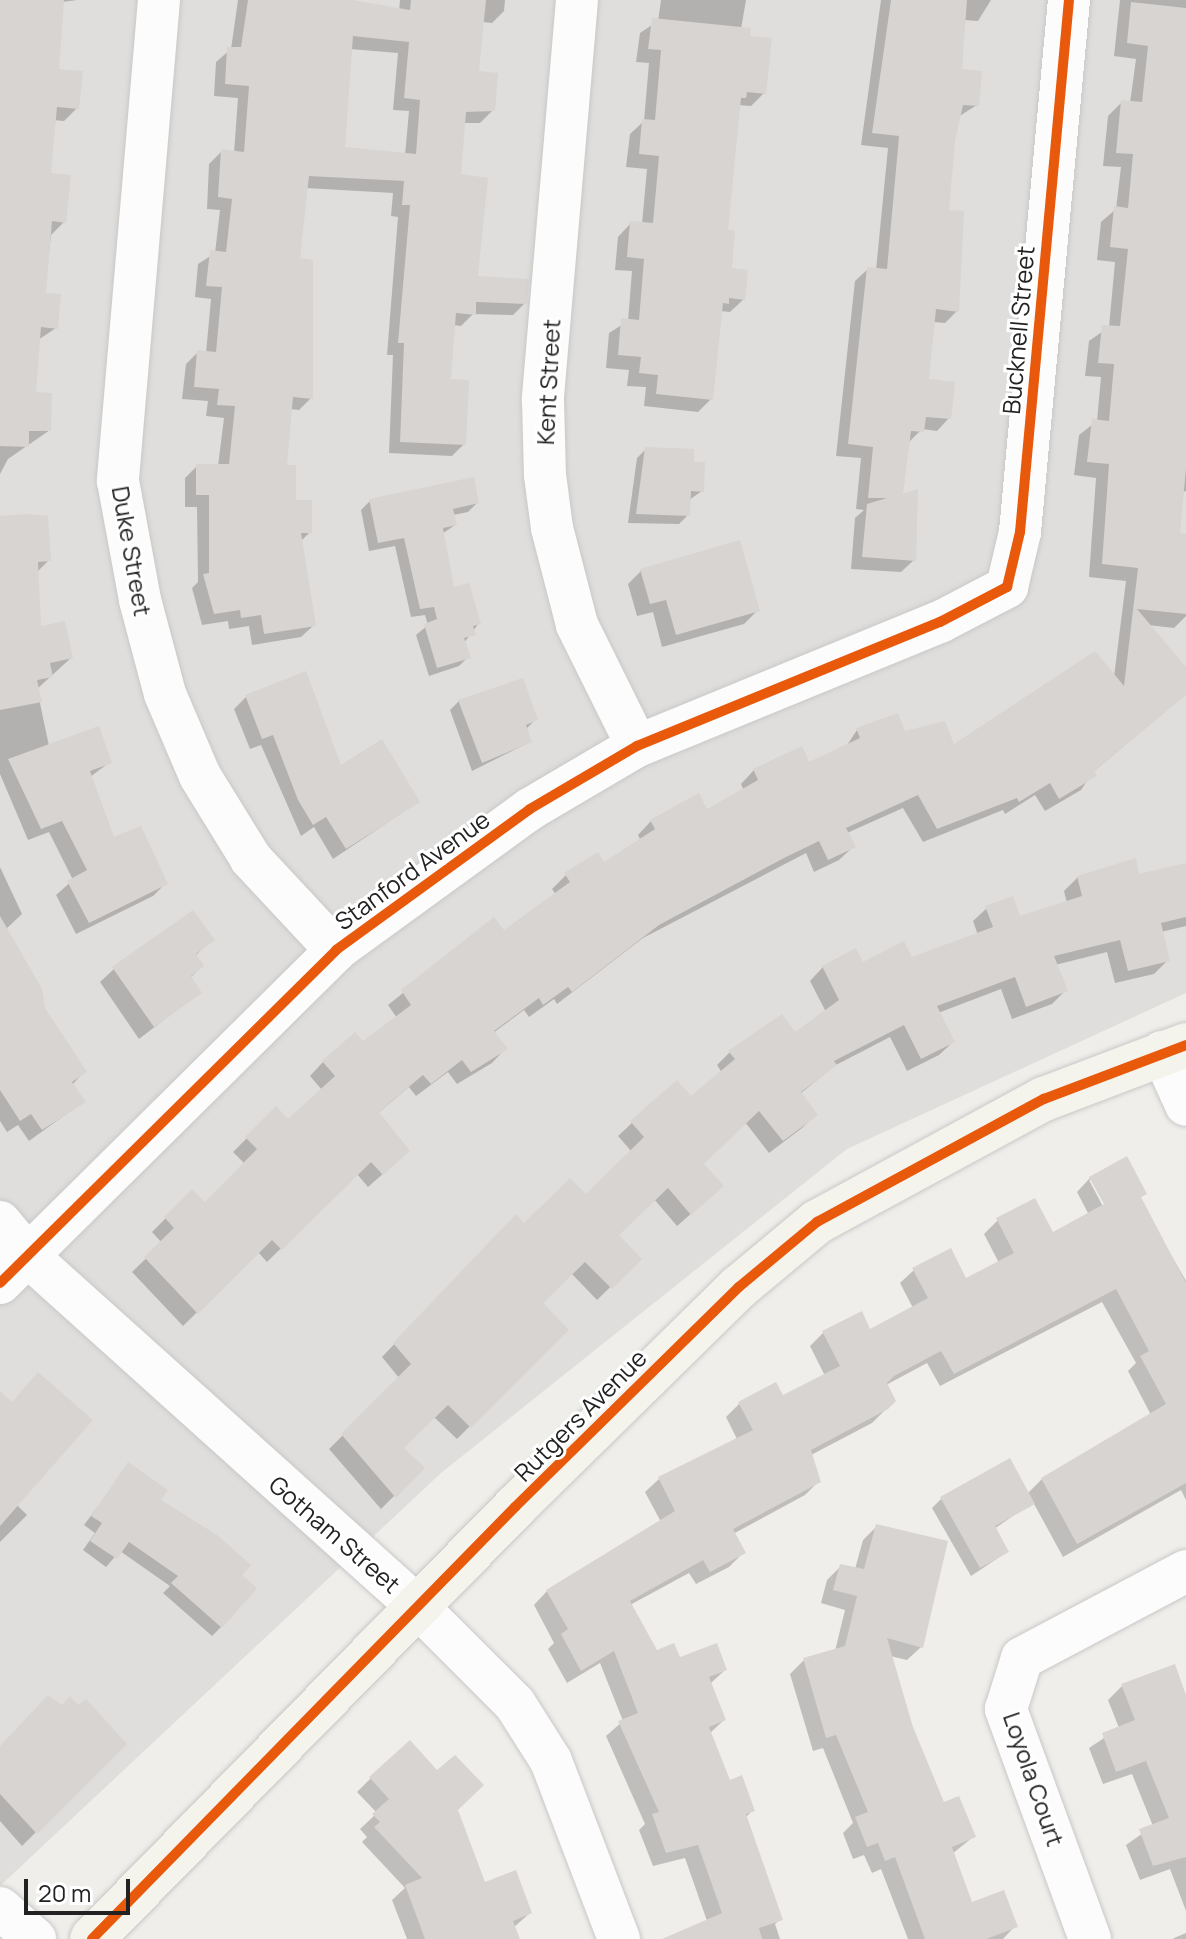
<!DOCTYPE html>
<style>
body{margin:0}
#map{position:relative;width:1186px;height:1939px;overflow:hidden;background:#f0eeeb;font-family:Manrope,sans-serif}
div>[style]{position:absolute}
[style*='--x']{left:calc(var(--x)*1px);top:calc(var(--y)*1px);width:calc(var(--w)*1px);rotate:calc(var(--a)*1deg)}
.residential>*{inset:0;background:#dfdedc}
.shadow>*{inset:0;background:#0003}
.building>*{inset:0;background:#d7d4d2}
.roads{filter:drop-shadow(0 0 2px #c9c8c7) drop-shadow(0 0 2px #c9c8c7)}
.street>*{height:42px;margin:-21px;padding:0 21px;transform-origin:21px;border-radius:21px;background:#fdfcfc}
.secondary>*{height:44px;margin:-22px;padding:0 22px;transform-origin:22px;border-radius:22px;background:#f4f4ed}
.cycleway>*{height:10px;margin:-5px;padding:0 5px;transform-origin:5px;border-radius:5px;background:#e8590c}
span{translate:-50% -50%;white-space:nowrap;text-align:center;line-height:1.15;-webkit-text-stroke:6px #fff;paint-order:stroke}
.street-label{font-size:24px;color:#222}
.scale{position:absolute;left:24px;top:1879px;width:106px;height:36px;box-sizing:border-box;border:4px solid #222;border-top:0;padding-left:10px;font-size:24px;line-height:28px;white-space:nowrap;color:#222;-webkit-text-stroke:6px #fff;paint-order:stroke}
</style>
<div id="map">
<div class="residential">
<div style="clip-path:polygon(0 0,1186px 0,1186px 993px,847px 1149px,441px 1473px,0 1886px)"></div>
</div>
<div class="shadow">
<div style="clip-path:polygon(0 0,77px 0,62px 2px,57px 71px,77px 108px,64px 121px,53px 120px,49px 174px,64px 222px,51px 235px,44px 295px,56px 328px,38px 340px,34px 394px,50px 430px,8px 459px,0 474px)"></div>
<div style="clip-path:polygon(evenodd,238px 0,350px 0,399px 11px,400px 0,505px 0,504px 11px,492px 23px,482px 22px,477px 73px,493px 110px,480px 123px,463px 123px,459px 176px,476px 278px,525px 303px,513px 315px,473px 314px,461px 326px,453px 325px,449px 381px,464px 444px,452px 456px,389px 453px,393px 355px,387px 355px,398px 217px,391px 216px,393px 193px,306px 188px,298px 260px,311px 398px,299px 410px,290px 409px,285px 467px,294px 502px,310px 532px,300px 542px,314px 625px,301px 637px,252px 645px,249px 626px,229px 629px,228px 621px,202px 625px,192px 588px,198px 582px,197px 507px,185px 507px,185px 478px,197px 466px,218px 466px,224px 418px,206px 416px,208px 401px,182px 399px,186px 364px,198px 352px,206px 353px,211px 299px,195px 297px,198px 264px,215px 253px,220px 210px,207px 209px,209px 164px,222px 151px,234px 153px,238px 98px,214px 96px,216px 62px,231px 49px,238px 0,350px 49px,398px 53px,393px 110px,409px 111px,405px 155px,343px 149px,350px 49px)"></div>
<div style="clip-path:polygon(661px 0,746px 0,741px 29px,764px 93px,751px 106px,738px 105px,726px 232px,730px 270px,744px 299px,730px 312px,720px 311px,711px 399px,698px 412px,644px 406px,646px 387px,627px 386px,629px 370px,606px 368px,609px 333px,628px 321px,632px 271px,615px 270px,618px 237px,631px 223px,642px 224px,647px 169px,626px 167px,630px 134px,644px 121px,649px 63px,636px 62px,640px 33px,658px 21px)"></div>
<div style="clip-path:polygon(881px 0,991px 0,978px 21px,964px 20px,960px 71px,977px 105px,958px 117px,953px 141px,947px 212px,957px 311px,945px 323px,933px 322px,926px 381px,949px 418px,937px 431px,922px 429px,908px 443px,901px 496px,914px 560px,901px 572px,851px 569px,855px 518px,864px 510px,856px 509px,861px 458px,836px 456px,855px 281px,868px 269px,876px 270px,888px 148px,861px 145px)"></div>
<div style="clip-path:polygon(1120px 0,1186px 0,1186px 491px,1182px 492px,1177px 535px,1186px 536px,1186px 616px,1174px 628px,1148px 625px,1186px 670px,1186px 694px,1093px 772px,1081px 790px,1045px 811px,1035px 795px,1005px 814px,1003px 810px,923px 842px,903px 808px,847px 833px,853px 847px,839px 860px,814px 872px,806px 853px,643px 938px,557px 1004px,554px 999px,529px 1017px,524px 1010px,493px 1033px,505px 1049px,492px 1063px,457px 1084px,448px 1072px,416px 1096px,409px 1087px,378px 1113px,394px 1164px,368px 1187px,357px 1174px,267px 1262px,258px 1252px,183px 1326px,132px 1272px,162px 1243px,152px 1232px,192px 1192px,205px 1204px,245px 1164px,233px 1152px,276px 1109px,288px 1121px,322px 1090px,310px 1076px,323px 1062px,362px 1044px,397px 1018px,388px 1005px,494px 920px,503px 933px,556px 895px,552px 889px,566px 875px,604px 865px,641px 841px,638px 835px,651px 821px,706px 811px,744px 791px,741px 784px,754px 770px,808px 765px,845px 748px,857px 730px,904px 733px,953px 747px,1114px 677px,1126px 581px,1089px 577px,1096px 478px,1074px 475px,1079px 435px,1097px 421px,1101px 377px,1085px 376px,1089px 341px,1109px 327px,1115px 262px,1097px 260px,1101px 222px,1116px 209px,1121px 167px,1103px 166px,1108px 116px,1122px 102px,1130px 103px,1136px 59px,1114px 56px)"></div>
<div style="clip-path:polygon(646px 449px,692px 464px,702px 491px,689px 500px,688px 515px,679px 524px,628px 523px,637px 458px)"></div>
<div style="clip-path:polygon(370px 501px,477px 503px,468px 512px,453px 515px,455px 525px,442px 534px,453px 590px,479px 623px,464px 643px,468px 657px,459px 666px,429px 676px,416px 635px,428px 625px,425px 615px,411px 617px,395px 546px,369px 551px,361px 510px)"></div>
<div style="clip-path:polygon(0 519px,49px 560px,36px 573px,39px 628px,71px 658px,37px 689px,49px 746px,110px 762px,90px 777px,113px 840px,166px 883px,153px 896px,76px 934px,56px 895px,73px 880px,49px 832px,28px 840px,0 774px)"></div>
<div style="clip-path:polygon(641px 571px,758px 610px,744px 624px,662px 647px,653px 612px,637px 616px,628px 584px)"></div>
<div style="clip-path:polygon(246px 697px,340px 768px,418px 802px,333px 859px,314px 827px,301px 836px,261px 745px,250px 749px,234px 709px)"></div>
<div style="clip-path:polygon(459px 701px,536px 719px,527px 728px,530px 742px,472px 771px,450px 710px)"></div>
<div style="clip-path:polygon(1134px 861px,1138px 877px,1186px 865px,1186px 926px,1161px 932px,1167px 961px,1154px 974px,1115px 983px,1107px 952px,1055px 965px,1065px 991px,1052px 1004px,1012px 1019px,1001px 989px,938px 1013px,953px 1042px,939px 1055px,907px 1071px,890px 1037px,834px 1066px,800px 1094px,815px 1115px,802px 1128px,769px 1153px,745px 1122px,702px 1164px,708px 1199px,677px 1226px,654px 1199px,616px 1235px,639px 1259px,597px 1300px,571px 1273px,540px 1303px,566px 1330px,457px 1439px,434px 1417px,402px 1448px,422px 1468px,381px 1509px,329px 1449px,400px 1379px,382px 1357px,516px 1217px,524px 1226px,586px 1196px,632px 1152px,618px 1136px,632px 1123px,691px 1099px,722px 1073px,717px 1065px,730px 1052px,795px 1035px,826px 1012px,810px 981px,823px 967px,911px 959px,978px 935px,973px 921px,987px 908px,1019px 918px,1067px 903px,1064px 891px,1078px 877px)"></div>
<div style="clip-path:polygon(0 867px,22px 914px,5px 930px,44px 1008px,84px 1072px,72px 1085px,83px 1102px,29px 1141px,18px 1125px,7px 1132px,0 1121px)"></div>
<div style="clip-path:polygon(212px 940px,195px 956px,202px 966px,190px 978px,200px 992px,139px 1039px,100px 982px,114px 969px)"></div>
<div style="clip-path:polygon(evenodd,1090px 1178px,1144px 1194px,1139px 1199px,1186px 1281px,1186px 1500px,1181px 1490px,1063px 1557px,1033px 1502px,994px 1529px,1007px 1552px,971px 1576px,932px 1508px,941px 1499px,1027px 1494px,1042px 1479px,1151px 1415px,1128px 1371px,1136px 1363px,1102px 1302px,940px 1386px,927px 1363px,886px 1385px,887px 1408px,872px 1423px,811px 1455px,819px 1481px,805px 1495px,733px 1534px,743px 1553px,729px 1567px,696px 1584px,689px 1573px,630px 1605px,656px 1652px,725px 1670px,711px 1683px,724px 1720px,710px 1733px,729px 1783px,753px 1810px,745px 1818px,781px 1919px,775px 1924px,780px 1939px,679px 1939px,707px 1921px,685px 1858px,653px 1866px,639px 1830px,645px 1824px,606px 1736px,623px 1721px,600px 1663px,567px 1683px,548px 1649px,554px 1643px,534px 1605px,547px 1591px,661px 1522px,645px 1492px,659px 1479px,737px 1439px,726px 1417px,739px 1404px,782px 1398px,825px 1376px,810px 1346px,824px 1332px,869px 1331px,913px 1308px,900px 1283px,914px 1270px,965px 1281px,999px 1263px,984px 1234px,998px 1220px,1052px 1234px,1089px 1215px,1077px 1192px,1090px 1178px,1089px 1180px,1093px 1180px,1111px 1212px,1107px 1214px,1089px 1180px)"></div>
<div style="clip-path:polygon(0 1394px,16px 1504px,27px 1515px,0 1542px)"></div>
<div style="clip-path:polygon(129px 1465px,158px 1501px,239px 1575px,221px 1627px,212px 1636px,163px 1593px,170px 1586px,120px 1551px,106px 1567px,83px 1550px,95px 1533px,84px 1525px)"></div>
<div style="clip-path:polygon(877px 1526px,921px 1647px,907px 1660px,890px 1656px,911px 1727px,943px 1805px,973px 1837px,952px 1854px,971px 1904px,1015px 1926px,1003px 1939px,908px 1939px,881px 1869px,872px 1873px,864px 1855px,853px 1859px,843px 1833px,853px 1823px,823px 1748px,813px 1751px,790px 1674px,804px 1660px,835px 1651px,845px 1610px,821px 1603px,827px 1580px,841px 1566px,855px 1569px,863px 1540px)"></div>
<div style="clip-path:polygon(1122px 1686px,1186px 1695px,1186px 1911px,1170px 1869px,1140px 1880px,1126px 1845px,1153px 1826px,1132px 1774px,1103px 1784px,1089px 1748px,1119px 1728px,1108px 1700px)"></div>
<div style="clip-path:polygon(124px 1744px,22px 1846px,0 1821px,0 1748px)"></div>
<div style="clip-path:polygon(371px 1778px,456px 1810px,484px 1884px,530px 1913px,513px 1928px,518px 1939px,407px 1939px,392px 1900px,405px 1888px,362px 1842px,367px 1837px,360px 1829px,377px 1813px,357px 1792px)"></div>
<div style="clip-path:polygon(1186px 1933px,1186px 1939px,1173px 1939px,1174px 1938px)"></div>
</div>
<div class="building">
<div style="clip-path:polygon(0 0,64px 0,59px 69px,83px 71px,79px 109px,57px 107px,51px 173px,71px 175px,66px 223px,52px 221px,46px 293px,61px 294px,58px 329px,41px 327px,36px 392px,52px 393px,51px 431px,29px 431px,29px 447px,0 446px)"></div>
<div style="clip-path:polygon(evenodd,248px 0,352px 0,410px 10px,411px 0,486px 0,479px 71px,498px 73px,495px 111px,466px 112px,461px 174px,488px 178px,478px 276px,529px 279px,527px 304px,476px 302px,476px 315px,456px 313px,451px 379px,469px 380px,466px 445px,400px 442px,404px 343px,398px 343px,410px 205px,402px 205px,404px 181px,309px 176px,300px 258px,313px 260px,313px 399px,293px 397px,287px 465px,296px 465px,296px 500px,312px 500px,312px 533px,301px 533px,316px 626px,264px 634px,261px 615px,241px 618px,240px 610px,214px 614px,203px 574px,209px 573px,209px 495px,196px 495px,196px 464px,229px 464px,235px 406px,217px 405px,219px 389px,194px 387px,197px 350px,216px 352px,222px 287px,206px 286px,210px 250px,226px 252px,232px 199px,218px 197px,221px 149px,244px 152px,249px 86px,225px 84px,227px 47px,241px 47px,248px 0,353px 36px,409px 42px,404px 98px,420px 100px,416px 154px,345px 147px,353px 36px)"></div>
<div style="clip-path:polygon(891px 0,967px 0,962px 69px,982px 71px,979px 106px,963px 105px,955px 141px,949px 210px,964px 211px,959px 312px,936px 309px,929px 379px,955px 382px,951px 419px,926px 417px,924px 432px,911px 431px,903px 494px,918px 489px,916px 561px,862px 557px,867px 504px,887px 498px,868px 498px,873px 447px,848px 444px,867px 267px,887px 269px,899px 136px,872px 133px)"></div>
<div style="clip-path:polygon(1131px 2px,1186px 8px,1186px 468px,1180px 533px,1186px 534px,1186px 614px,1137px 609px,1186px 667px,1186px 695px,1094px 771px,1097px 776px,1059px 799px,1050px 783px,1019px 802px,1017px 798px,937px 829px,918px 795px,846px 828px,856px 847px,828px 860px,819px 841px,784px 858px,659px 925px,572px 992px,568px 987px,543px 1005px,539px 998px,494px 1031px,508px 1049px,471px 1072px,462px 1060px,431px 1084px,423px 1075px,379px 1112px,410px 1151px,383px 1175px,371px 1162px,282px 1250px,272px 1240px,198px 1314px,144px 1257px,174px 1228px,164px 1217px,192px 1189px,205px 1202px,257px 1149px,245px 1137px,276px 1106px,288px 1119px,335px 1076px,322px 1061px,355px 1032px,363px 1041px,411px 1005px,401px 990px,494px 917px,504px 930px,570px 882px,564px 873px,598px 852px,604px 862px,655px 829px,650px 820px,699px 793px,707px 809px,758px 780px,753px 769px,802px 746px,809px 762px,860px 738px,856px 728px,898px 713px,905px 731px,945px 721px,954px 744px,1095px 651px,1124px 686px,1138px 568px,1102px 564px,1109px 464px,1087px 462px,1092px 419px,1109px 421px,1114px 364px,1098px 363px,1102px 325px,1120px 326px,1128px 249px,1110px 247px,1114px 206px,1128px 208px,1133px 154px,1116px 153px,1121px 100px,1142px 102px,1148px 46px,1127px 43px)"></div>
<div style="clip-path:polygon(652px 18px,751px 28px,750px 36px,772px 38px,766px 94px,747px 92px,746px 98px,741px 98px,728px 230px,735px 231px,732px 268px,748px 270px,745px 300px,729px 298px,729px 304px,723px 303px,713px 400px,656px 394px,658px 375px,639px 373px,641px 357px,618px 355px,621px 318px,639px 320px,644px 259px,627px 257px,630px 221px,653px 223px,659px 156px,639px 154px,642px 119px,655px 120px,661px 50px,648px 49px)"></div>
<div style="clip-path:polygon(645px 447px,694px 449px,694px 462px,705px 462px,704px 492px,691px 491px,690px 516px,636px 514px)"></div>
<div style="clip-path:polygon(474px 477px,479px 503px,453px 509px,457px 525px,443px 528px,454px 587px,469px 583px,481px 624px,473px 626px,476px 635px,464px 638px,471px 658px,437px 668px,424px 624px,437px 619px,434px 607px,420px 609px,404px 538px,378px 543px,369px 499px)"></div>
<div style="clip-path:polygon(29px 514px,48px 516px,51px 561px,38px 562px,41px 626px,65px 621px,73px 658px,50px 663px,53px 677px,37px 680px,42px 702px,0 710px,0 516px)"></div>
<div style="clip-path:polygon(740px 540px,760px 611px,676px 635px,666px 600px,650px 604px,640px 569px)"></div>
<div style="clip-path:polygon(306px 671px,341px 765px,382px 739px,420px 802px,346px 849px,326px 817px,313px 825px,298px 800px,273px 735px,262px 739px,245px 695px)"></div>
<div style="clip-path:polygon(523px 678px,538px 720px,526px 725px,532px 742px,482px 763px,458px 700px)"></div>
<div style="clip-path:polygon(99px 726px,112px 763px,90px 771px,114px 837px,141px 826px,168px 884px,89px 923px,67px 881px,87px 870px,62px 821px,41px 829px,8px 759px)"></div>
<div style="clip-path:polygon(1136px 858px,1139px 874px,1186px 863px,1186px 917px,1161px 923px,1170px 961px,1128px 971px,1120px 940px,1054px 956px,1068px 991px,1026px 1007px,1015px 977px,937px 1006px,955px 1042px,921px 1059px,904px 1025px,834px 1061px,837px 1065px,801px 1092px,818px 1115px,783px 1141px,759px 1111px,704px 1164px,724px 1186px,691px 1215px,668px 1188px,619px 1235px,642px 1259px,612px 1289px,585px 1262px,543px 1303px,569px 1330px,471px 1428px,448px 1405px,404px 1448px,425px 1468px,396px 1498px,341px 1434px,411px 1364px,393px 1343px,516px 1214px,524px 1223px,570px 1178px,586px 1194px,644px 1137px,630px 1121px,677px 1080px,691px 1096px,735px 1059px,728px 1051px,782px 1014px,795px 1032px,839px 1000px,822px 966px,856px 948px,863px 962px,904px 941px,912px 957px,993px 927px,985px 906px,1013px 896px,1020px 916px,1082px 896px,1077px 876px)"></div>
<div style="clip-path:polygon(193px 910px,215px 940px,196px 954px,204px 966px,191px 976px,202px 993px,154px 1027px,112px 967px)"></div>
<div style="clip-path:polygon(0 916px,42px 989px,45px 1008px,87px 1072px,72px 1082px,86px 1102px,42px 1130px,31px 1114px,20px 1121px,0 1090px)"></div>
<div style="clip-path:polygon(1127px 1156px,1147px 1194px,1141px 1197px,1186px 1283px,1186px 1483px,1077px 1544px,1041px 1478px,1166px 1404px,1140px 1356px,1149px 1351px,1116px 1289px,954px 1374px,941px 1351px,894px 1376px,887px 1383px,896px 1401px,888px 1409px,811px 1450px,821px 1482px,733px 1529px,746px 1553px,710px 1572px,703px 1560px,630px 1601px,657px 1650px,674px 1643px,680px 1657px,717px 1643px,727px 1670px,709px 1677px,726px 1720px,709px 1727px,730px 1780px,742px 1775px,755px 1811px,746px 1814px,783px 1920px,759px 1928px,762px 1939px,662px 1939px,722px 1913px,698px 1845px,666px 1853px,652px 1814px,659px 1812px,618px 1721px,638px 1713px,614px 1651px,581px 1671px,561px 1634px,568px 1629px,546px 1590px,675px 1511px,658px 1477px,753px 1430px,738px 1402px,776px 1382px,783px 1395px,840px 1366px,822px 1331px,862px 1311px,870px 1329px,928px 1298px,912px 1268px,951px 1248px,966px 1278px,1014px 1253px,996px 1218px,1035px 1198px,1053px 1232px,1104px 1204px,1089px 1177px)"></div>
<div style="clip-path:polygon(38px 1372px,93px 1420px,0 1526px,0 1391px,12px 1402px)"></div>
<div style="clip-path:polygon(1010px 1458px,1035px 1504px,995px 1526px,1009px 1552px,980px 1568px,940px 1497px)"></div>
<div style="clip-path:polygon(128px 1462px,168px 1490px,161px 1500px,217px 1535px,251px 1565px,242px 1575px,257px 1588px,222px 1628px,171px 1583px,178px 1576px,129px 1542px,117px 1559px,90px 1541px,102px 1523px,91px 1516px)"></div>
<div style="clip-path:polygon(876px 1524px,948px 1541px,923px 1648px,887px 1638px,913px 1727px,944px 1802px,959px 1796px,976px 1837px,952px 1847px,972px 1902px,1004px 1890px,1018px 1927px,986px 1939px,925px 1939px,895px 1857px,885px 1861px,878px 1843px,867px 1847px,855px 1817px,868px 1812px,836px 1735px,826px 1738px,803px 1658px,845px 1646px,857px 1596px,833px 1590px,840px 1564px,864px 1569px)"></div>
<div style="clip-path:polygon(1175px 1664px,1186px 1695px,1186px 1857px,1153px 1866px,1139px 1829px,1169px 1818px,1146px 1761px,1116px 1772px,1102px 1733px,1135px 1720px,1121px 1684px)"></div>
<div style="clip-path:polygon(48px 1695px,62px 1705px,70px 1696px,78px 1705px,86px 1699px,127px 1744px,37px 1834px,0 1794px,0 1746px)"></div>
<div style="clip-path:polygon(410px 1740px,437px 1770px,455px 1755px,484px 1785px,458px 1810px,485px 1882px,516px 1870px,532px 1913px,513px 1921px,520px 1939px,425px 1939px,405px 1885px,422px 1878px,374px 1827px,380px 1822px,372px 1814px,389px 1799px,369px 1777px)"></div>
</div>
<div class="roads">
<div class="street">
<div style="--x:159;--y:0;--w:483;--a:94.9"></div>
<div style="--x:118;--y:481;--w:121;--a:79.5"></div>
<div style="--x:140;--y:600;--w:97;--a:75.1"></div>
<div style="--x:165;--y:694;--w:89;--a:66.9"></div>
<div style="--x:200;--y:776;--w:97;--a:58.4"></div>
<div style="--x:251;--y:859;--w:125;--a:47"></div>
<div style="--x:577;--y:0;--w:401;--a:94.9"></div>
<div style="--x:543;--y:400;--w:75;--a:88.5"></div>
<div style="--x:545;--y:475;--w:53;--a:82.5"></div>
<div style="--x:552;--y:528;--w:100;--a:75.5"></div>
<div style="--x:577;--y:625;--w:135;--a:63.6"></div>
<div style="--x:1162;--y:1052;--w:58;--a:65.6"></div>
<div style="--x:0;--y:1222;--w:47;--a:50.2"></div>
<div style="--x:30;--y:1258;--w:522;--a:41.97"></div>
<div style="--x:418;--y:1607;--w:137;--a:45"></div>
<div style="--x:515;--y:1704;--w:67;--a:57.7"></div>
<div style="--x:551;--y:1761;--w:191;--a:69.1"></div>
<div style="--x:0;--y:1283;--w:473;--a:-44.7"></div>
<div style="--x:336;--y:950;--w:240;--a:-36"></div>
<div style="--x:530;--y:809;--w:124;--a:-30.5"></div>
<div style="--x:637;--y:746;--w:327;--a:-22.3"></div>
<div style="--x:940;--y:622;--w:76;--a:-27.6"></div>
<div style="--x:1007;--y:587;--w:57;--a:-76.7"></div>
<div style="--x:1020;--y:532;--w:534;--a:-84.74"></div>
<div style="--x:0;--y:1908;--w:47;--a:41.5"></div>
<div style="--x:1090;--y:1939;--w:245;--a:-110.1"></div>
<div style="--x:1006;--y:1709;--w:53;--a:-72.6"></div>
<div style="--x:1022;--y:1658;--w:186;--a:-27.9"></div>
</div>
<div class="secondary">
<div style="--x:92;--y:1939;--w:605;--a:-45.6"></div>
<div style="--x:515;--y:1507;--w:314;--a:-44.5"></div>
<div style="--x:739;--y:1287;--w:102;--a:-39.8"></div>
<div style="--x:817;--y:1222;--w:258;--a:-28.5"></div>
<div style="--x:1044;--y:1099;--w:152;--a:-20.8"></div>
</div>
</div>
<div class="cycleway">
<div style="--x:0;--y:1283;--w:473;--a:-44.7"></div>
<div style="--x:336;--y:950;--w:240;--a:-36"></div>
<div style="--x:530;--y:809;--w:124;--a:-30.5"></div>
<div style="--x:637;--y:746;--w:327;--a:-22.3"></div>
<div style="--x:940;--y:622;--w:76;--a:-27.6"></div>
<div style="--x:1007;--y:587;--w:57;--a:-76.7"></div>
<div style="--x:1020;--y:532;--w:534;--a:-84.74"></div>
<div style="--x:92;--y:1939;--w:605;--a:-45.6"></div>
<div style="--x:515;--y:1507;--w:314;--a:-44.5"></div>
<div style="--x:739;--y:1287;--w:102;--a:-39.8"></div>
<div style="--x:817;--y:1222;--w:258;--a:-28.5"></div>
<div style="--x:1044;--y:1099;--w:152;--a:-20.8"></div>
</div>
<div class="street-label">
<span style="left:1018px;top:330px;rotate:-85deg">Bucknell Street</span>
<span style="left:548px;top:382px;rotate:-87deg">Kent Street</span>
<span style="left:132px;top:551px;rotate:80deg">Duke Street</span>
<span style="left:412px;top:870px;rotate:-36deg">Stanford Avenue</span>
<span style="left:580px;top:1415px;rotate:-45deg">Rutgers Avenue</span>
<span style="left:335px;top:1534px;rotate:41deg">Gotham Street</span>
<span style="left:1034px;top:1779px;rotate:71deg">Loyola Court</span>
</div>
<div class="scale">20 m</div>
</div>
